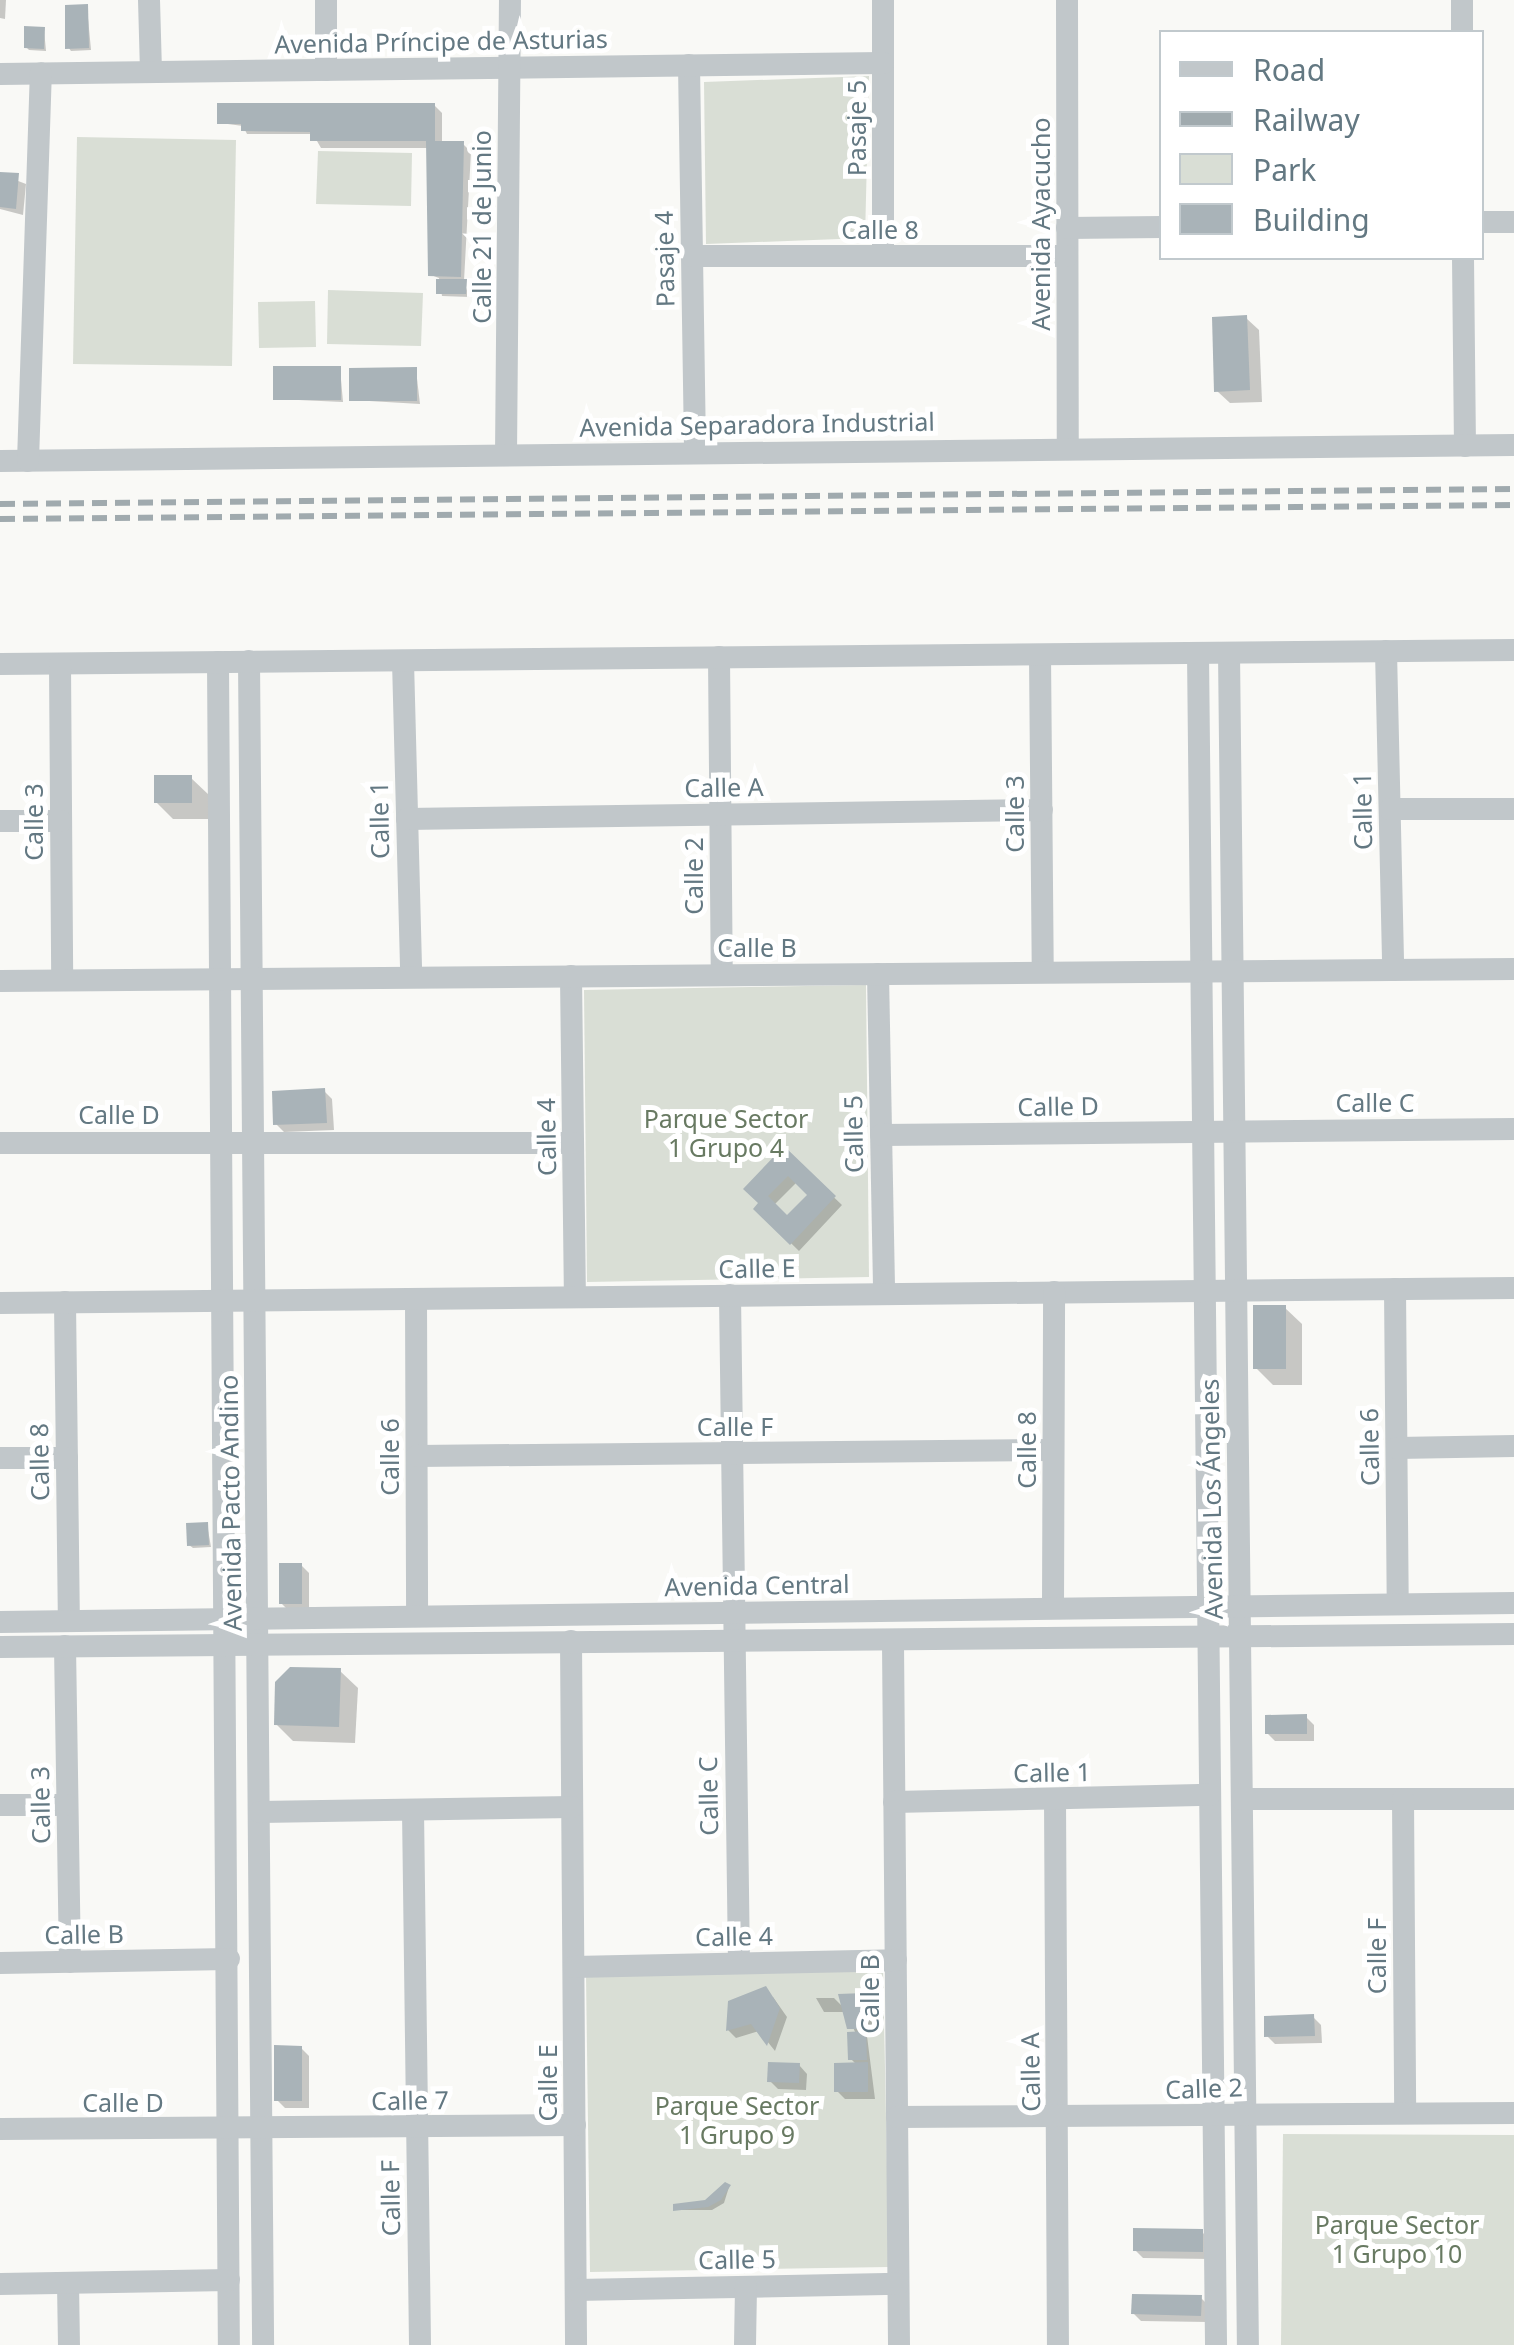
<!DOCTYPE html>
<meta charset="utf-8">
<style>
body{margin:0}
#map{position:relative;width:1514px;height:2345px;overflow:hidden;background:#f9f9f6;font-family:"Noto Sans",sans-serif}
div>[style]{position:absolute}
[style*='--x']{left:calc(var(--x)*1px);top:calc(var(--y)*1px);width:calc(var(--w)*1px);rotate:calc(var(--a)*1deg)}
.green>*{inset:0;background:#d9ded5}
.shadow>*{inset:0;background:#0003}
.building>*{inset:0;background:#a9b3b8}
.minor>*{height:22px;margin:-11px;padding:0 11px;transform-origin:11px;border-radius:11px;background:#c1c7ca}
.rail>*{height:6px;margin-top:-3px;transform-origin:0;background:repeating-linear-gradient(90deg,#a0aaae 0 15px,transparent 0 23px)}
span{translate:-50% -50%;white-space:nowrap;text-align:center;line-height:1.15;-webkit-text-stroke:10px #fff;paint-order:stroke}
.street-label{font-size:25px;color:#637882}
.park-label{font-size:25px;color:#687a62}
.legend{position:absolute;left:1159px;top:30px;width:325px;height:230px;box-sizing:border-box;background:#fff;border:2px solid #c1c9cd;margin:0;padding:12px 18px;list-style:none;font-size:30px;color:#637882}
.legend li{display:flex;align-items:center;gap:20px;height:50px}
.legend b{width:50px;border:2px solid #c1c9cd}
</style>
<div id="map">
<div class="green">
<div style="clip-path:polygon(869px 76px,865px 238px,706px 244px,704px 82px)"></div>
<div style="clip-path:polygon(77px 137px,236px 140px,232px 366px,73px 364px)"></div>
<div style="clip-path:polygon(318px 151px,412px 153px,411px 206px,316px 204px)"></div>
<div style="clip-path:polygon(328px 290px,423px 293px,421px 346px,327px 344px)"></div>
<div style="clip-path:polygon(315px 301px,316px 347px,259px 348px,258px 302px)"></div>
<div style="clip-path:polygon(866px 985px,869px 1277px,587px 1282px,584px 990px)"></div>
<div style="clip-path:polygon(883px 1968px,889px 2267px,590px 2272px,586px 1975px)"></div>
<div style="clip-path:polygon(1283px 2134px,1514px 2135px,1514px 2345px,1281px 2345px)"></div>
</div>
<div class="shadow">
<div style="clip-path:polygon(0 0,6px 0,5px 19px,0 18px)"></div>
<div style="clip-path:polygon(87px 7px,91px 50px,71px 51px,68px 47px)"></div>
<div style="clip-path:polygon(44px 29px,46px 51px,29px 50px,26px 47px)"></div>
<div style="clip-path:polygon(434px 105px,442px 113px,442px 144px,463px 144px,471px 152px,464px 281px,469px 297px,442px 296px,439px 278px,431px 275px,429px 148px,321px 148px,313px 134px,247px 134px,243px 126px,220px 123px)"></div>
<div style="clip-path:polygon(0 174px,26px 184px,23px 215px,0 209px)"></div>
<div style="clip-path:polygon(1246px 318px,1259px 330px,1262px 402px,1230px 403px,1217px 391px)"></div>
<div style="clip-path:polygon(340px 368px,343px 402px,276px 399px)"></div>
<div style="clip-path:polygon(416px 370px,420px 404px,352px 400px)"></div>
<div style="clip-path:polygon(191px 778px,209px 795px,209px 819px,173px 819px,156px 802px)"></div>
<div style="clip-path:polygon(324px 1091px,332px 1099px,334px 1130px,284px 1132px,276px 1124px)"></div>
<div style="clip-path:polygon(evenodd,784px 1150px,842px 1205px,799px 1251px,756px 1209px,784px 1150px,797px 1182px,811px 1195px,787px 1219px,774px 1205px,797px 1182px)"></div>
<div style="clip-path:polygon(1284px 1307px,1302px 1324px,1302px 1385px,1273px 1385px,1256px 1368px)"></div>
<div style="clip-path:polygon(207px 1524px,211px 1547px,193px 1548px,189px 1545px)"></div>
<div style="clip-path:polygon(301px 1565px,309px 1573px,309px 1611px,289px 1611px,281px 1603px)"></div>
<div style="clip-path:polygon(340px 1671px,358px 1688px,355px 1743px,293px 1741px,276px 1724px)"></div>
<div style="clip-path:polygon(1306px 1717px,1314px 1725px,1314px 1741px,1275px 1741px,1267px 1733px)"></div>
<div style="clip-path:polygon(864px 1996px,872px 2004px,872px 2036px,867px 2036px,875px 2099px,845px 2099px,837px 2091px,857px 2065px,851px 2059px,856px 2034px,846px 2012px,824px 2012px,816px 1998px,834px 1998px,845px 2009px)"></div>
<div style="clip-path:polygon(773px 1997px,787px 2017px,775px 2051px,759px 2031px,736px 2038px,728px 2030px,730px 2003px)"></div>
<div style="clip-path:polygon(1313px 2017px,1321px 2025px,1322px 2043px,1275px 2044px,1267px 2036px)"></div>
<div style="clip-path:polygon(301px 2048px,309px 2056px,309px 2108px,285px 2108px,277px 2100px)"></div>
<div style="clip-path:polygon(799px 2065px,807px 2074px,806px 2090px,778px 2089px,770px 2081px)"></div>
<div style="clip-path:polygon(729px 2187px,724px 2203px,712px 2210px,676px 2210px,706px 2202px)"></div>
<div style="clip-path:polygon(1202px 2232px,1210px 2240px,1210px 2259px,1143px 2258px,1135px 2250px)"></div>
<div style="clip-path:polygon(1201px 2298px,1209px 2306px,1208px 2322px,1141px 2321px,1133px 2313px)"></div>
</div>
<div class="building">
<div style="clip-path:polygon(88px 4px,89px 48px,65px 49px,65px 5px)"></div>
<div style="clip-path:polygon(24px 26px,45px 27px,44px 49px,24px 48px)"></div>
<div style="clip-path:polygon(217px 103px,435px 103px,435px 141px,464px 141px,461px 277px,428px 276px,426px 141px,310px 141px,310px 132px,241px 131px,241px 124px,217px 124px)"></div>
<div style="clip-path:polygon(0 172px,19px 173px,16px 209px,0 207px)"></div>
<div style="clip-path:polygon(436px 279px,467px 279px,466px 294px,436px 294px)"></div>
<div style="clip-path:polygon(1247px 315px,1250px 390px,1214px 392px,1212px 317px)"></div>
<div style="clip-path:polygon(273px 366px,341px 366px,341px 400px,273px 400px)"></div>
<div style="clip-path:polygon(417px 367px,417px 401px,349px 401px,349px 368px)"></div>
<div style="clip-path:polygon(154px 775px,192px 775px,192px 803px,154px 803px)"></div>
<div style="clip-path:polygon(325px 1088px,327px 1123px,273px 1125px,272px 1091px)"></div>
<div style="clip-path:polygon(evenodd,784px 1146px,836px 1196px,790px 1245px,753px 1209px,758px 1203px,743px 1189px,784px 1146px,788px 1176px,807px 1195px,787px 1215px,768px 1196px,788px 1176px)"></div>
<div style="clip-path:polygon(1253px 1305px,1286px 1305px,1286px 1369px,1253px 1369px)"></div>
<div style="clip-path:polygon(208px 1522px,209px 1545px,187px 1546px,186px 1523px)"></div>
<div style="clip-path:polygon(279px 1563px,302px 1563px,302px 1604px,279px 1604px)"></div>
<div style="clip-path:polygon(290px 1667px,341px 1668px,339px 1727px,274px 1725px,275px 1682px)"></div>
<div style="clip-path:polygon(1307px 1714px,1307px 1734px,1265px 1734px,1265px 1715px)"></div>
<div style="clip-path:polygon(766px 1986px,780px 2008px,767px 2046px,751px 2024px,726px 2031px,728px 2001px)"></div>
<div style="clip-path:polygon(865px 1993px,866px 2029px,847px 2029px,838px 1994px)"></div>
<div style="clip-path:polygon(1314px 2014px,1315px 2036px,1264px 2037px,1264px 2016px)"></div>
<div style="clip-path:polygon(866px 2031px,867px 2060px,848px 2060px,847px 2032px)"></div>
<div style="clip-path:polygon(274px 2045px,302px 2046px,302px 2101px,274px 2101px)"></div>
<div style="clip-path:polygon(768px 2062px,800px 2063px,799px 2083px,767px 2082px)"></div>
<div style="clip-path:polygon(868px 2062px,868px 2092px,834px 2092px,834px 2063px)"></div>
<div style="clip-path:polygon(725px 2182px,731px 2185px,721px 2200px,708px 2207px,673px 2211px,673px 2204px,705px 2200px)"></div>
<div style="clip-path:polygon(1133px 2228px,1203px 2229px,1203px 2252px,1133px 2251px)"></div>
<div style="clip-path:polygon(1132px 2294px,1202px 2295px,1201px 2316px,1131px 2314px)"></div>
</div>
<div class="minor">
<div style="--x:149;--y:0;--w:72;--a:88.4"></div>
<div style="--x:326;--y:0;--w:70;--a:90"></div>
<div style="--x:883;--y:0;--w:256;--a:90"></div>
<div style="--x:1067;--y:0;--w:449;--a:89.9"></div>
<div style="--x:1462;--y:0;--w:32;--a:90"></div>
<div style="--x:689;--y:65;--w:387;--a:89.1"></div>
<div style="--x:0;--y:74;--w:883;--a:-0.71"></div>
<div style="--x:1482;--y:222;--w:32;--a:0"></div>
<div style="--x:1067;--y:228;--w:95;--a:-0.6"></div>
<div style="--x:692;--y:256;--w:375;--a:0"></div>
<div style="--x:1463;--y:258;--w:188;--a:89.4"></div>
<div style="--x:506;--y:455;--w:455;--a:-89.5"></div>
<div style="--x:0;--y:461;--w:1514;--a:-0.61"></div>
<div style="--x:28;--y:461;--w:388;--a:-88.1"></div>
<div style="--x:1386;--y:651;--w:319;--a:88.7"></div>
<div style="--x:1198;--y:653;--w:1692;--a:89.39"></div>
<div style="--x:1229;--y:653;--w:1692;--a:89.36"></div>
<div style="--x:1040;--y:655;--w:317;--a:89.5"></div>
<div style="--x:719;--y:657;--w:318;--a:89.5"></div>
<div style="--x:249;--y:661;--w:1684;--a:89.52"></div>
<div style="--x:403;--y:661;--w:316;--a:88.5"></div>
<div style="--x:218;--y:662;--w:1683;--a:89.63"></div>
<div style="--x:0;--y:664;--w:1514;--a:-0.53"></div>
<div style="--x:60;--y:664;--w:316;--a:89.6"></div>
<div style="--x:1390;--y:809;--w:124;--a:0"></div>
<div style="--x:407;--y:819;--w:635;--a:-0.81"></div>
<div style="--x:0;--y:821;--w:61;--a:0"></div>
<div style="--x:878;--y:974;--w:320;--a:88.9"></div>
<div style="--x:571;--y:976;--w:321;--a:89.3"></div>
<div style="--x:0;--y:981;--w:1514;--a:-0.45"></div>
<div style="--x:881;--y:1135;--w:633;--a:-0.54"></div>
<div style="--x:0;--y:1143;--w:573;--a:0"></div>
<div style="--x:1395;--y:1289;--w:315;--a:89.5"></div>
<div style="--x:730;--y:1295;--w:668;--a:89.23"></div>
<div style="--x:416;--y:1299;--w:316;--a:89.8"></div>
<div style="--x:65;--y:1302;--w:319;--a:89.3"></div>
<div style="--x:0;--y:1303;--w:1514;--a:-0.57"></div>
<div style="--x:1397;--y:1448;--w:117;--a:-1"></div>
<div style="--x:417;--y:1456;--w:636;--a:-0.54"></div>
<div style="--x:0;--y:1458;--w:67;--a:0"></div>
<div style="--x:1053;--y:1607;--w:315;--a:-89.8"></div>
<div style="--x:0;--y:1622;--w:1514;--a:-0.72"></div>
<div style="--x:571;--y:1641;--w:704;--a:89.59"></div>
<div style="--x:893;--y:1643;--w:702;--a:89.51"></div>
<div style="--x:65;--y:1646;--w:316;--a:89.1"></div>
<div style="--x:0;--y:1647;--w:1514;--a:-0.49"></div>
<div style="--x:1055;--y:1799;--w:546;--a:89.69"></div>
<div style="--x:1242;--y:1799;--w:272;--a:0"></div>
<div style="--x:1403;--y:1799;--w:314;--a:89.6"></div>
<div style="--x:894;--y:1802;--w:316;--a:-1.3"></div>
<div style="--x:0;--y:1805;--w:67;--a:0"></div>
<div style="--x:413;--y:1810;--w:535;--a:89.25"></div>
<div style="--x:260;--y:1812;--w:312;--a:-0.9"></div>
<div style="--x:0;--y:1963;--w:229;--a:-1"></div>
<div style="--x:574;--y:1967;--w:322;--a:-1.2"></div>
<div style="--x:897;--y:2117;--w:617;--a:-0.37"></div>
<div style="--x:0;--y:2129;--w:575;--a:-0.4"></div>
<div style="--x:68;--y:2283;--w:62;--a:89.1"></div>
<div style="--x:0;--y:2284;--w:229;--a:-1"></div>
<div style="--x:576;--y:2290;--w:322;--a:-1.1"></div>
<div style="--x:745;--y:2345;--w:58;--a:-89"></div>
</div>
<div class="rail">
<div style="--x:0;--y:504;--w:1514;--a:-0.57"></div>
<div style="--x:0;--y:519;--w:1514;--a:-0.53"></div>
</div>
<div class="street-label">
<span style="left:441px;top:41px;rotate:-1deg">Avenida Príncipe de Asturias</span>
<span style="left:856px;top:128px;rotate:-90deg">Pasaje 5</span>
<span style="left:1040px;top:224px;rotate:-90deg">Avenida Ayacucho</span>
<span style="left:481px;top:227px;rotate:-90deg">Calle 21 de Junio</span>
<span style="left:880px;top:229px">Calle 8</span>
<span style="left:664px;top:259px;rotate:-91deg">Pasaje 4</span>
<span style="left:757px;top:424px;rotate:-1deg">Avenida Separadora Industrial</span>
<span style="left:724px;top:787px;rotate:-1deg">Calle A</span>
<span style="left:1362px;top:811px;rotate:-91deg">Calle 1</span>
<span style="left:1014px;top:814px;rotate:-90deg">Calle 3</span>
<span style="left:379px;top:820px;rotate:-91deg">Calle 1</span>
<span style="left:33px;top:822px;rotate:-90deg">Calle 3</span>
<span style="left:693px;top:876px;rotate:-90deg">Calle 2</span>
<span style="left:757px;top:947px">Calle B</span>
<span style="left:1375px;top:1102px">Calle C</span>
<span style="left:1058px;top:1106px;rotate:-1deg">Calle D</span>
<span style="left:119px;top:1114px">Calle D</span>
<span style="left:853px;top:1134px;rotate:-91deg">Calle 5</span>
<span style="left:546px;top:1137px;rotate:-91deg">Calle 4</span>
<span style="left:757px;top:1268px;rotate:-1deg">Calle E</span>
<span style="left:735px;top:1426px">Calle F</span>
<span style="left:1369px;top:1447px;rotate:-91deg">Calle 6</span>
<span style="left:1026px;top:1450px;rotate:-90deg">Calle 8</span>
<span style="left:389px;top:1457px;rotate:-90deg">Calle 6</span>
<span style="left:39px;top:1462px;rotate:-91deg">Calle 8</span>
<span style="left:1211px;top:1499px;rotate:-91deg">Avenida Los Ángeles</span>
<span style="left:230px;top:1503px;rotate:-91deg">Avenida Pacto Andino</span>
<span style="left:757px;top:1585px;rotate:-1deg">Avenida Central</span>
<span style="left:1052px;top:1772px;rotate:-1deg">Calle 1</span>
<span style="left:708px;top:1796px;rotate:-91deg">Calle C</span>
<span style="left:40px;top:1805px;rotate:-91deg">Calle 3</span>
<span style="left:84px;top:1934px;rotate:-1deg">Calle B</span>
<span style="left:734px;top:1936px;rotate:-1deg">Calle 4</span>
<span style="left:1376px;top:1956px;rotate:-90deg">Calle F</span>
<span style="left:869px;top:1994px;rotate:-90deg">Calle B</span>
<span style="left:1030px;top:2072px;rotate:-91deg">Calle A</span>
<span style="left:547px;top:2083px;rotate:-90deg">Calle E</span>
<span style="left:1204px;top:2088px;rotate:-2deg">Calle 2</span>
<span style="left:410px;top:2100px;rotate:-1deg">Calle 7</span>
<span style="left:123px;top:2102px">Calle D</span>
<span style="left:390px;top:2198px;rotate:-91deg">Calle F</span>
<span style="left:737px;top:2259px;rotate:-1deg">Calle 5</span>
</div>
<div class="park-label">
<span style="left:726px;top:1133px">Parque Sector<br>1 Grupo 4</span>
<span style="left:737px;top:2120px">Parque Sector<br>1 Grupo 9</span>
<span style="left:1397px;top:2239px">Parque Sector<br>1 Grupo 10</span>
</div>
<ul class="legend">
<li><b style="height:12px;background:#c1c7ca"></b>Road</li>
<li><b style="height:12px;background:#a0aaae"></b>Railway</li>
<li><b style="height:28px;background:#d9ded5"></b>Park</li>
<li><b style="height:28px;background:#a9b3b8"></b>Building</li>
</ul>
</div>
